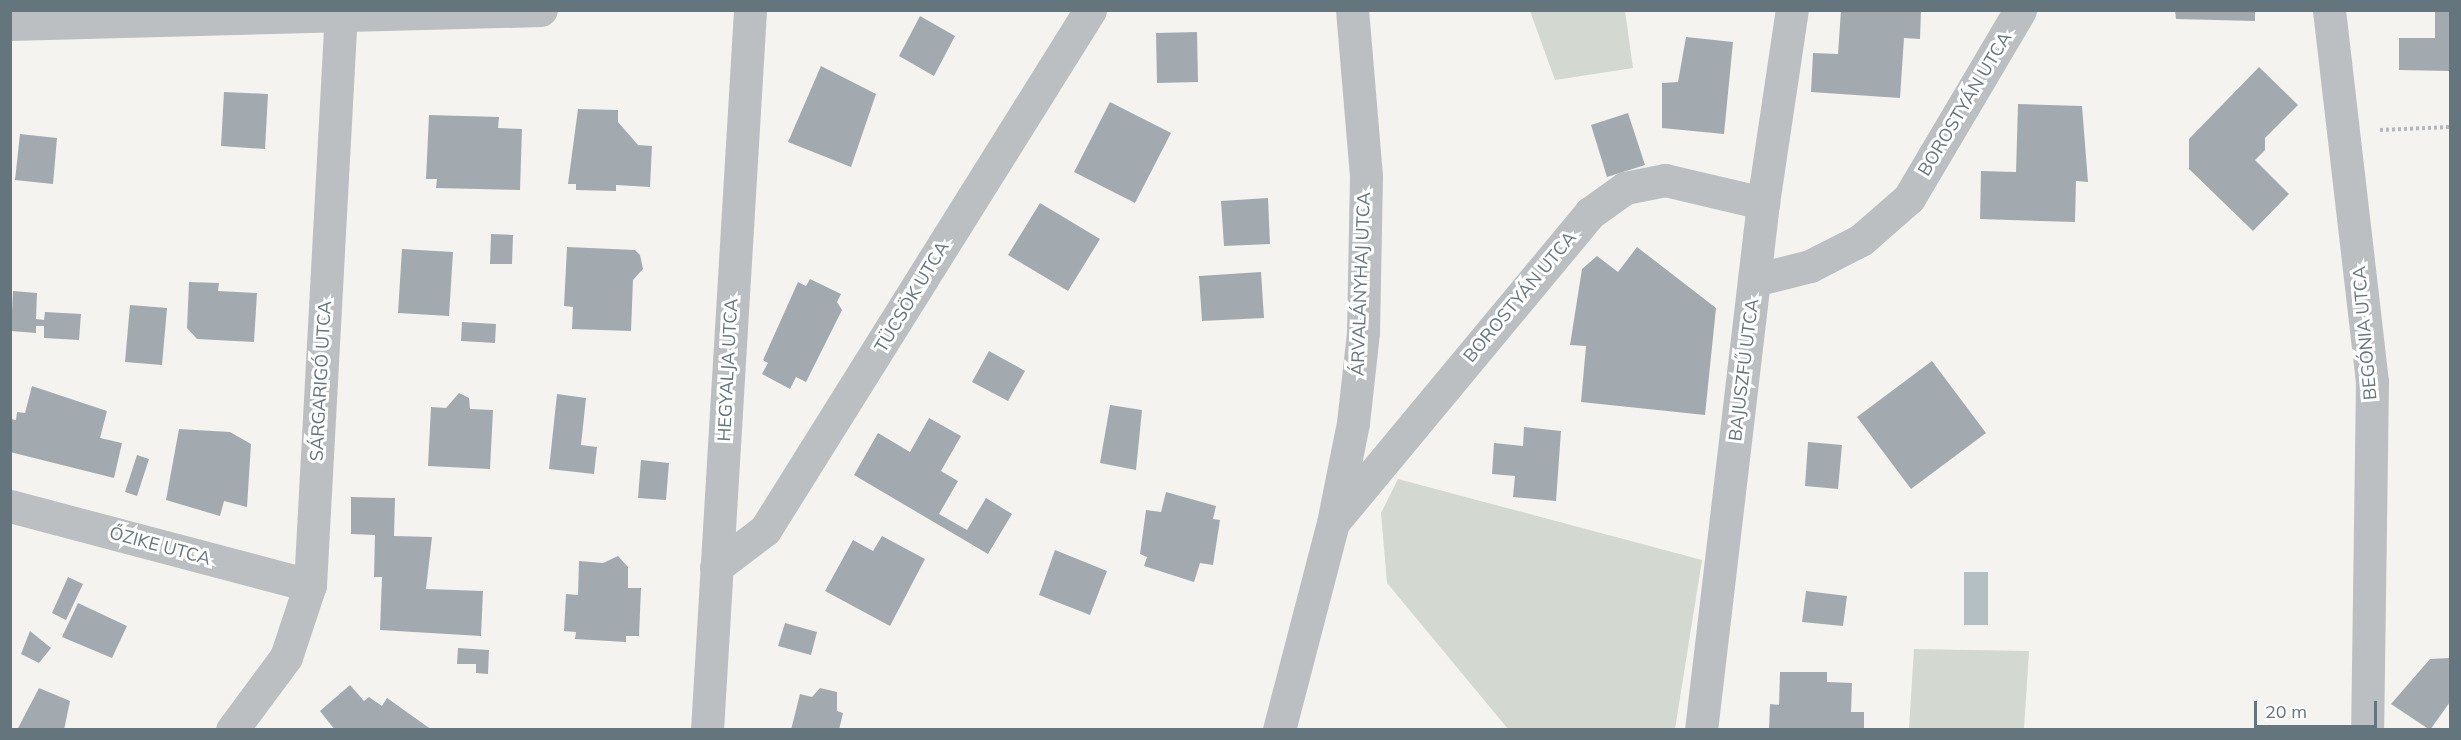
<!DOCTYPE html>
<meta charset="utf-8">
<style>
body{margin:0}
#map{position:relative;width:2461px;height:740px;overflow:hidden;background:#f4f3f0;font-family:Mulish,sans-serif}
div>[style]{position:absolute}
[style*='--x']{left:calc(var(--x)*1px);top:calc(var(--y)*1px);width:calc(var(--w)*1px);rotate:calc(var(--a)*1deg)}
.green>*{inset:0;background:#d3d8d0}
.water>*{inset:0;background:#b3bfc2}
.building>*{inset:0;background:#a3aaaf}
.path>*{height:4px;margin-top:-2px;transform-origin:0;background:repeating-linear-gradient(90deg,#b5b8ba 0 3px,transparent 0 6px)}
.minor>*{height:33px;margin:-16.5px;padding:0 16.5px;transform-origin:16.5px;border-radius:16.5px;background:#bbbfc2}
span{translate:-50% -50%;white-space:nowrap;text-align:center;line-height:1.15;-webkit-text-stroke:6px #fff;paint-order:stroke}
.street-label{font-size:18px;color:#65757e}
.frame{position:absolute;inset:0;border:12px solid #65757e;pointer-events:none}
.scale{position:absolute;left:2254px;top:701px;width:123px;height:27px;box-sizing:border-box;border:3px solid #65757e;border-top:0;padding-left:8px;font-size:18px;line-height:21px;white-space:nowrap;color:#65757e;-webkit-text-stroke:4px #fff;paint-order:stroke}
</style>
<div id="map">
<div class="green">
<div style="clip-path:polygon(1530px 11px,1625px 11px,1633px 68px,1555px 80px)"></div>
<div style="clip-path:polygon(1398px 479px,1702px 560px,1675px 729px,1508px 729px,1387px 583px,1381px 513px)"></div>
<div style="clip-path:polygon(1914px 649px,2029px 651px,2024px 729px,1909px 729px)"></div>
</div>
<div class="water">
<div style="clip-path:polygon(1964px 572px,1988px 572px,1988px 625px,1964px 625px)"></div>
</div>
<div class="building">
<div style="clip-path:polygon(1841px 10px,1921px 10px,1920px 39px,1904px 38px,1900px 98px,1811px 92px,1813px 53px,1838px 54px)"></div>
<div style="clip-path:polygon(2175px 10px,2255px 10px,2255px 21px,2176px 19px)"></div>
<div style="clip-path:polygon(2435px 10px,2450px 10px,2450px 71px,2399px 70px,2399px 38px,2435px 38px)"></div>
<div style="clip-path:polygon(920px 16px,955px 36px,934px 76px,899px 56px)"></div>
<div style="clip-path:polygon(1197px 32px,1198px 82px,1157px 83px,1156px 33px)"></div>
<div style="clip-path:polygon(1686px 37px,1733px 42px,1724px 134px,1662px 128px,1662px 83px,1678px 82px)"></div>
<div style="clip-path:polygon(821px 66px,876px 94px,851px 167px,788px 142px)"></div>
<div style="clip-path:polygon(2259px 67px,2298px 105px,2265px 138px,2265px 150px,2255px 160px,2289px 194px,2253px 231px,2189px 169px,2189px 139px)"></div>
<div style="clip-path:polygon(224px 92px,268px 94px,265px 149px,221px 146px)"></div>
<div style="clip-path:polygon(1110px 102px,1171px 133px,1135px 203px,1074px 172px)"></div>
<div style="clip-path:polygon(2018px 104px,2082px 106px,2088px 182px,2076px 181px,2075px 222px,1980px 219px,1981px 171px,2016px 172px)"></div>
<div style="clip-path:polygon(578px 109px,618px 110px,618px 122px,638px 145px,652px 146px,650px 187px,616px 185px,616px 191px,576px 190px,576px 184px,568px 184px)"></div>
<div style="clip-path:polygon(1628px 113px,1645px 165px,1607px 177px,1591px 125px)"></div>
<div style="clip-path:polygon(429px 115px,499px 117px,498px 128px,522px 129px,520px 190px,436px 188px,437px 179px,426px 179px)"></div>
<div style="clip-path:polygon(20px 134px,57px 138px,53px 184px,15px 180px)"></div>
<div style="clip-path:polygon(1268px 198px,1270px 244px,1224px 246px,1221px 201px)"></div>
<div style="clip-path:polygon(1040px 203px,1100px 239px,1068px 291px,1008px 255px)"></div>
<div style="clip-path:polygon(491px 234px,513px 235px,512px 264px,490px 264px)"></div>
<div style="clip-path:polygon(567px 247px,635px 250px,640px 255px,643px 269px,633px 280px,631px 331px,572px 329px,573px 307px,564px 306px)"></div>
<div style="clip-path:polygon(1637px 247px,1716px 308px,1705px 415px,1581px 402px,1586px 346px,1570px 345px,1582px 269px,1597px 256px,1618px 272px)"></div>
<div style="clip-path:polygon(402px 249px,453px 252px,449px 316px,398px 313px)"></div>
<div style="clip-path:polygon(1261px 272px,1264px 318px,1202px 321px,1199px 276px)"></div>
<div style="clip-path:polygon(810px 279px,841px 294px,837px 302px,842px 310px,806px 382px,796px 377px,790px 389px,762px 374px,768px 363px,763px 360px,798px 282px,806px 286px)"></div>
<div style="clip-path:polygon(189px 282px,219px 283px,218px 291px,257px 293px,254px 342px,197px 339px,187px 328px)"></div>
<div style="clip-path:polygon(13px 291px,37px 293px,36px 319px,44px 320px,45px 312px,81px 314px,79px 340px,44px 338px,44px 326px,36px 326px,36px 333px,11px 331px)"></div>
<div style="clip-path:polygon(130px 305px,167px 308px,162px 365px,125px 362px)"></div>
<div style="clip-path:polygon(462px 322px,496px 324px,495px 343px,461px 341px)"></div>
<div style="clip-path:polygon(989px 351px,1025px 371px,1008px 401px,972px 382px)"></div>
<div style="clip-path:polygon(1932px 361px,1986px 433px,1911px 489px,1857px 417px)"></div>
<div style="clip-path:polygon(32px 386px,107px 411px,100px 438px,122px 443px,114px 478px,10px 452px,10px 419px,16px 420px,17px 412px,25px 413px)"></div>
<div style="clip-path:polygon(459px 393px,469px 398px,470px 409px,493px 410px,490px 469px,428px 466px,431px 407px,446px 408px)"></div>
<div style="clip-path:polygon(557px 394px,586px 398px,581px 445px,597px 447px,594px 474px,549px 469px)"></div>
<div style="clip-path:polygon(1110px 405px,1142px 410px,1136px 470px,1100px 463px)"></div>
<div style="clip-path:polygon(929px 418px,961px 436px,941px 471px,958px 481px,939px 514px,967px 530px,986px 498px,1012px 514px,988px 554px,854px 475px,878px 433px,910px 452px)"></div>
<div style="clip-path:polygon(1524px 427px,1561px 431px,1556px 501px,1513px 497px,1515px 476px,1492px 474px,1494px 443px,1523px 446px)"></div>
<div style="clip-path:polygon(179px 429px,230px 432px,251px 444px,247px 507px,224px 501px,220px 516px,166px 500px)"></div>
<div style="clip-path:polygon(1808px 442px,1842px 445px,1838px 489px,1805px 486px)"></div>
<div style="clip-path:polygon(137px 455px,149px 459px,137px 496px,125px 492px)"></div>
<div style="clip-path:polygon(641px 460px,669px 463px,666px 500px,638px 498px)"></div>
<div style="clip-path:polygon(1166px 492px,1216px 506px,1213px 519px,1220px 520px,1213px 565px,1200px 563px,1194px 582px,1144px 566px,1147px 557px,1140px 554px,1146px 510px,1161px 512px)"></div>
<div style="clip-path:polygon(351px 497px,395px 498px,394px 536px,432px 537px,426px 589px,483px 591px,481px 636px,380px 630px,382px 577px,374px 577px,375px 535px,351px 534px)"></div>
<div style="clip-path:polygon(882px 536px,925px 559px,890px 626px,825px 591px,853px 540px,873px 551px)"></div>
<div style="clip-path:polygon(1055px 550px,1107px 571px,1090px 615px,1039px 595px)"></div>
<div style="clip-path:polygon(618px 556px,628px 567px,628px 588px,641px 588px,639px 636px,626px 636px,626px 642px,575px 639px,576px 632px,564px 631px,566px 594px,578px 595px,579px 561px,603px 563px)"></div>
<div style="clip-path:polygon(68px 577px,83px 584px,66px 620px,52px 613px)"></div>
<div style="clip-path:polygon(1806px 591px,1847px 596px,1843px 626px,1802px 622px)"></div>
<div style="clip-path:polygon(78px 603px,127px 626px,112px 658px,62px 637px)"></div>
<div style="clip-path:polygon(785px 623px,817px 632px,811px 655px,778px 646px)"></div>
<div style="clip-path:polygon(30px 631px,51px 648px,39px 663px,21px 654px)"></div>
<div style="clip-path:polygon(458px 648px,489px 650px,488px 674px,476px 673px,476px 664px,457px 664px)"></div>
<div style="clip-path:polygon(2450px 658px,2450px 702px,2430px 730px,2391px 704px,2430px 659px)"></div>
<div style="clip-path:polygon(1780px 672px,1827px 672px,1827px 682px,1852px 683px,1851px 712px,1864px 712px,1864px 730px,1769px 730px,1770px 704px,1779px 705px)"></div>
<div style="clip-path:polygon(350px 685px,364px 701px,369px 697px,382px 706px,387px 698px,432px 730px,335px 730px,320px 711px)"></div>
<div style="clip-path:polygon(39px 688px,70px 701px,64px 730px,17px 730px)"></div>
<div style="clip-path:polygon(820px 688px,837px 692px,837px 711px,843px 713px,839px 730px,791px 730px,800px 694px,812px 697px)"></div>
</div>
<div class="path">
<div style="--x:2380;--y:130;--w:70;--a:-2.5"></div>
</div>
<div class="minor">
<div style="--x:2329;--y:10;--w:373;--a:83.4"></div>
<div style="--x:2372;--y:381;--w:349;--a:90.8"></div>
<div style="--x:10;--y:24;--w:531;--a:-1.51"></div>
<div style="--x:1754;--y:280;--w:58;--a:-14"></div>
<div style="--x:1810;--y:266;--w:57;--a:-27"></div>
<div style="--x:1861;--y:240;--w:64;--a:-41.2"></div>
<div style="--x:1909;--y:198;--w:218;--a:-59.4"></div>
<div style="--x:10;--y:506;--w:310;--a:14.8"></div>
<div style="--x:1336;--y:519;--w:398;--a:-50.3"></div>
<div style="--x:1590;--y:213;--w:43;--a:-35.5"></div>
<div style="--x:1625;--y:188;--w:41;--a:-11.3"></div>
<div style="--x:1665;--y:180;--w:101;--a:13.2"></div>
<div style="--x:716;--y:567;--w:61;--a:-37.1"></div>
<div style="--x:765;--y:530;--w:613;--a:-57.99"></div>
<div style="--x:232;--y:730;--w:91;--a:-53.5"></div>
<div style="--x:286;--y:657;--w:76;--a:-71.6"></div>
<div style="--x:310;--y:585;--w:576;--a:-86.91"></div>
<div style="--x:707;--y:730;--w:721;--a:-86.58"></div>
<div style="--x:1279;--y:730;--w:214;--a:-75.4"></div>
<div style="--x:1333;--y:523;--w:102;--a:-78.7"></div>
<div style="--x:1353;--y:423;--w:92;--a:-83.7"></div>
<div style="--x:1363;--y:332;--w:156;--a:-88.9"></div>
<div style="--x:1366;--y:176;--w:167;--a:-94.8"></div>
<div style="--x:1701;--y:730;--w:531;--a:-83.29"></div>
<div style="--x:1763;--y:203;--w:195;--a:-81.5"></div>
</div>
<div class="street-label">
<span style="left:1965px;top:104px;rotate:-59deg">BOROSTYÁN UTCA</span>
<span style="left:1361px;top:284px;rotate:-88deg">ÁRVALÁNYHAJ UTCA</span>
<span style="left:912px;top:297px;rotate:-59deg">TÜCSÖK UTCA</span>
<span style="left:1520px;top:297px;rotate:-50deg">BOROSTYÁN UTCA</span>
<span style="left:2365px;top:333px;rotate:-95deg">BEGÓNIA UTCA</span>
<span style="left:728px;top:370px;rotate:-87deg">HEGYALJA UTCA</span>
<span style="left:1744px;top:370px;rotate:-83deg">BAJUSZFŰ UTCA</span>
<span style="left:321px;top:381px;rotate:-87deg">SÁRGARIGÓ UTCA</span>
<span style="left:160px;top:546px;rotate:15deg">ŐZIKE UTCA</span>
</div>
<div class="frame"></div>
<div class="scale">20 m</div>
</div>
